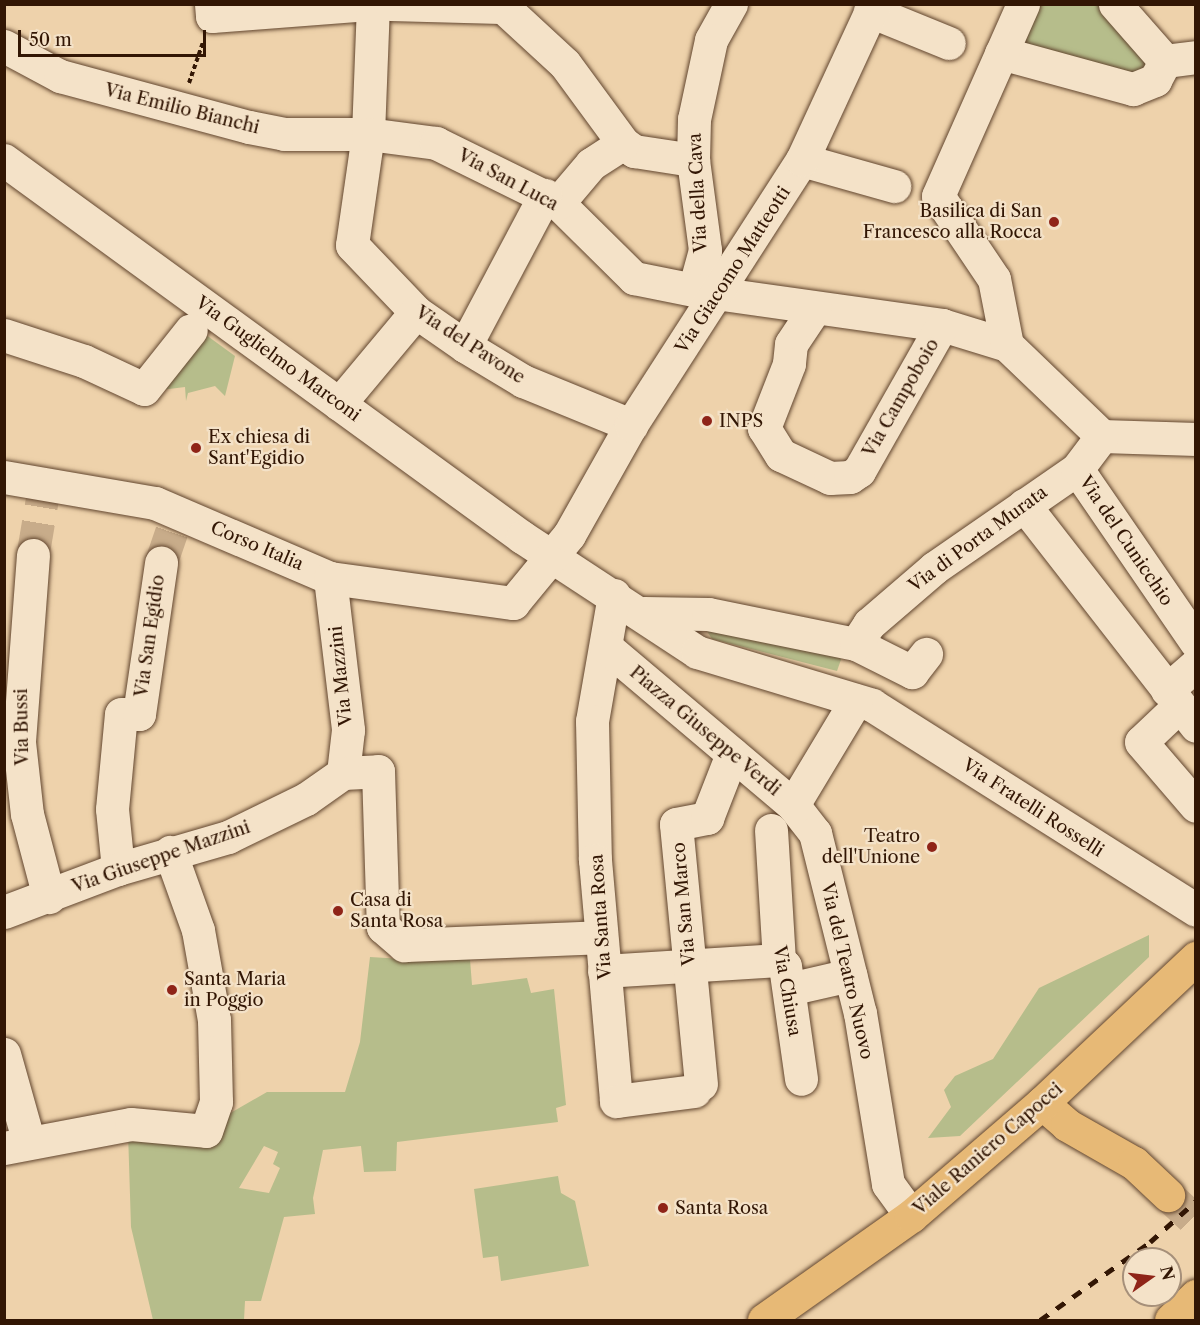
<!DOCTYPE html>
<style>
body{margin:0}
#map{position:relative;width:1200px;height:1325px;overflow:hidden;background:#eed2ab;font-family:"Libre Caslon Text",serif}
div>[style]{position:absolute}
[style*='--x']{left:calc(var(--x)*1px);top:calc(var(--y)*1px);width:calc(var(--w)*1px);rotate:calc(var(--a)*1deg)}
.green>*{inset:0;background:#b6bd8b}
.minor-tunnel>*{height:33px;margin-top:-16.5px;transform-origin:0;background:repeating-linear-gradient(90deg,#c8ac8a 0 33px,transparent 0 49px)}
.major-tunnel>*{height:33px;margin-top:-16.5px;transform-origin:0;background:repeating-linear-gradient(90deg,#c8ac8a 0 33px,transparent 0 49px)}
.path>*{height:4px;margin-top:-2px;transform-origin:0;background:repeating-linear-gradient(90deg,#321604 0 4.5px,transparent 0 7.5px)}
.roads{filter:drop-shadow(0 0 2px #61452e) drop-shadow(0 0 2px #61452e)}
.minor>*{height:33px;margin:-16.5px;padding:0 16.5px;transform-origin:16.5px;border-radius:16.5px;background:#f4e2c8}
.major>*{height:33px;margin:-16.5px;padding:0 16.5px;transform-origin:16.5px;border-radius:16.5px;background:#e7b976}
.rail>*{height:4.5px;margin-top:-2.25px;transform-origin:0;background:repeating-linear-gradient(90deg,#321604 0 10px,transparent 0 20px)}
.dots>*{width:16px;height:16px;translate:-50% -50%;box-sizing:border-box;border:3px solid #f4e2c8;border-radius:50%}
span{translate:-50% -50%;white-space:nowrap;text-align:center;line-height:1.15;-webkit-text-stroke:4.5px #f4e2c8;paint-order:stroke}
.street-label{font-size:18px;color:#321604}
.poi-label{font-size:18px;color:#321604}
.right{translate:-100% -50%;text-align:right}
.left{translate:0 -50%;text-align:left}
.frame{position:absolute;inset:0;border:6px solid #321604;pointer-events:none}
.north{position:absolute;left:1122px;top:1247px;width:60px;height:60px;box-sizing:border-box;background:#f4e2c8;border:2px solid #a6907a;border-radius:50%;rotate:76deg;font-size:16px;font-weight:700;line-height:24px;text-align:center;color:#321604}
.north::after{content:'';display:block;margin:auto;width:21px;height:27px;background:#8f2418;clip-path:polygon(50% 0,100% 100%,50% 72%,0 100%)}
.scale{position:absolute;left:18px;top:30px;width:188px;height:27px;box-sizing:border-box;border:3px solid #321604;border-top:0;padding-left:8px;font-size:18px;line-height:21px;white-space:nowrap;color:#321604;-webkit-text-stroke:4px #f4e2c8;paint-order:stroke}
</style>
<div id="map">
<div class="green">
<div style="clip-path:polygon(1038px 5px,1100px 5px,1149px 63px,1141px 77px,1018px 47px)"></div>
<div style="clip-path:polygon(202px 332px,235px 356px,225px 396px,215px 386px,188px 393px,186px 401px,185px 387px,161px 390px)"></div>
<div style="clip-path:polygon(705px 628px,844px 651px,837px 671px,712px 639px)"></div>
<div style="clip-path:polygon(1149px 935px,1149px 957px,960px 1136px,928px 1138px,951px 1107px,944px 1090px,955px 1076px,993px 1059px,1039px 988px)"></div>
<div style="clip-path:polygon(evenodd,469px 946px,472px 985px,527px 978px,531px 993px,554px 989px,566px 1105px,556px 1108px,558px 1122px,397px 1142px,396px 1171px,364px 1172px,361px 1146px,323px 1150px,313px 1198px,315px 1214px,284px 1217px,261px 1301px,245px 1301px,244px 1320px,153px 1320px,131px 1227px,128px 1132px,220px 1119px,267px 1092px,345px 1092px,360px 1042px,370px 957px,403px 959px,469px 946px,264px 1146px,278px 1152px,273px 1164px,280px 1168px,269px 1193px,239px 1188px,264px 1146px)"></div>
<div style="clip-path:polygon(558px 1176px,561px 1193px,575px 1201px,589px 1266px,501px 1281px,498px 1256px,483px 1258px,474px 1189px)"></div>
</div>
<div class="minor-tunnel">
<div style="--x:33;--y:555;--w:67;--a:-80.5"></div>
<div style="--x:161;--y:563;--w:43;--a:-71.1"></div>
</div>
<div class="major-tunnel">
<div style="--x:1168;--y:1195;--w:38;--a:43"></div>
</div>
<div class="path">
<div style="--x:189;--y:83;--w:43;--a:-71.1"></div>
</div>
<div class="roads">
<div class="minor">
<div style="--x:211;--y:4;--w:12;--a:85"></div>
<div style="--x:212;--y:16;--w:157;--a:-4.4"></div>
<div style="--x:373;--y:4;--w:130;--a:92.2"></div>
<div style="--x:368;--y:134;--w:112;--a:98.2"></div>
<div style="--x:352;--y:245;--w:93;--a:46.3"></div>
<div style="--x:416;--y:312;--w:60;--a:34.8"></div>
<div style="--x:465;--y:346;--w:68;--a:31.1"></div>
<div style="--x:523;--y:381;--w:117;--a:22.2"></div>
<div style="--x:390;--y:4;--w:111;--a:1.5"></div>
<div style="--x:500;--y:4;--w:88;--a:42.7"></div>
<div style="--x:565;--y:64;--w:98;--a:53.7"></div>
<div style="--x:623;--y:143;--w:14;--a:36"></div>
<div style="--x:634;--y:151;--w:60;--a:8.7"></div>
<div style="--x:731;--y:4;--w:41;--a:119.1"></div>
<div style="--x:711;--y:40;--w:81;--a:102.1"></div>
<div style="--x:694;--y:119;--w:41;--a:91.4"></div>
<div style="--x:693;--y:160;--w:91;--a:82.4"></div>
<div style="--x:705;--y:250;--w:41;--a:105.4"></div>
<div style="--x:694;--y:290;--w:250;--a:8"></div>
<div style="--x:942;--y:325;--w:68;--a:17.1"></div>
<div style="--x:1007;--y:345;--w:132;--a:43.8"></div>
<div style="--x:1102;--y:436;--w:94;--a:1.8"></div>
<div style="--x:870;--y:11;--w:85;--a:22.1"></div>
<div style="--x:4;--y:46;--w:64;--a:28.2"></div>
<div style="--x:60;--y:76;--w:196;--a:15.1"></div>
<div style="--x:249;--y:127;--w:36;--a:11"></div>
<div style="--x:284;--y:134;--w:84;--a:0"></div>
<div style="--x:368;--y:134;--w:69;--a:7.5"></div>
<div style="--x:436;--y:143;--w:136;--a:26.2"></div>
<div style="--x:558;--y:203;--w:107;--a:44.6"></div>
<div style="--x:634;--y:278;--w:61;--a:11.3"></div>
<div style="--x:1001;--y:53;--w:137;--a:15.3"></div>
<div style="--x:1133;--y:89;--w:24;--a:-22"></div>
<div style="--x:1155;--y:80;--w:21;--a:-62"></div>
<div style="--x:1165;--y:61;--w:76;--a:-131.3"></div>
<div style="--x:1165;--y:61;--w:31;--a:-7"></div>
<div style="--x:4;--y:160;--w:641;--a:36.05"></div>
<div style="--x:522;--y:537;--w:209;--a:33.3"></div>
<div style="--x:697;--y:652;--w:183;--a:16.8"></div>
<div style="--x:872;--y:705;--w:383;--a:32.3"></div>
<div style="--x:802;--y:160;--w:96;--a:15.8"></div>
<div style="--x:558;--y:203;--w:51;--a:-49.8"></div>
<div style="--x:591;--y:164;--w:38;--a:-33"></div>
<div style="--x:815;--y:308;--w:43;--a:123.7"></div>
<div style="--x:791;--y:344;--w:20;--a:96"></div>
<div style="--x:789;--y:364;--w:69;--a:111.3"></div>
<div style="--x:764;--y:428;--w:32;--a:58"></div>
<div style="--x:781;--y:455;--w:54;--a:25.1"></div>
<div style="--x:830;--y:478;--w:20;--a:-3"></div>
<div style="--x:850;--y:477;--w:11;--a:-34"></div>
<div style="--x:859;--y:471;--w:168;--a:-60.4"></div>
<div style="--x:4;--y:335;--w:84;--a:18"></div>
<div style="--x:84;--y:361;--w:66;--a:25"></div>
<div style="--x:144;--y:389;--w:75;--a:-51.5"></div>
<div style="--x:1007;--y:345;--w:67;--a:-101.1"></div>
<div style="--x:994;--y:279;--w:100;--a:-124"></div>
<div style="--x:938;--y:196;--w:210;--a:-66.1"></div>
<div style="--x:465;--y:346;--w:171;--a:-62.1"></div>
<div style="--x:339;--y:404;--w:120;--a:-50.1"></div>
<div style="--x:1077;--y:469;--w:210;--a:55.5"></div>
<div style="--x:4;--y:477;--w:153;--a:9.8"></div>
<div style="--x:155;--y:503;--w:190;--a:23.2"></div>
<div style="--x:330;--y:578;--w:185;--a:7.8"></div>
<div style="--x:513;--y:603;--w:88;--a:-50.5"></div>
<div style="--x:569;--y:535;--w:126;--a:-60.6"></div>
<div style="--x:631;--y:425;--w:315;--a:-57.2"></div>
<div style="--x:802;--y:160;--w:172;--a:-65.2"></div>
<div style="--x:1024;--y:505;--w:280;--a:52.1"></div>
<div style="--x:33;--y:555;--w:188;--a:94.3"></div>
<div style="--x:19;--y:742;--w:72;--a:83.7"></div>
<div style="--x:27;--y:814;--w:86;--a:75.2"></div>
<div style="--x:330;--y:578;--w:153;--a:83.2"></div>
<div style="--x:348;--y:730;--w:43;--a:96.6"></div>
<div style="--x:614;--y:595;--w:128;--a:99.9"></div>
<div style="--x:592;--y:721;--w:139;--a:88.8"></div>
<div style="--x:595;--y:860;--w:242;--a:85"></div>
<div style="--x:616;--y:1101;--w:79;--a:-7.3"></div>
<div style="--x:644;--y:613;--w:64;--a:0.9"></div>
<div style="--x:708;--y:614;--w:151;--a:11.5"></div>
<div style="--x:856;--y:644;--w:63;--a:26.6"></div>
<div style="--x:912;--y:672;--w:23;--a:-52"></div>
<div style="--x:856;--y:644;--w:24;--a:-57"></div>
<div style="--x:869;--y:624;--w:86;--a:-40.7"></div>
<div style="--x:934;--y:568;--w:174;--a:-34.7"></div>
<div style="--x:1077;--y:469;--w:41;--a:-52.9"></div>
<div style="--x:606;--y:647;--w:245;--a:40.2"></div>
<div style="--x:793;--y:805;--w:122;--a:-59"></div>
<div style="--x:1167;--y:690;--w:38;--a:-41"></div>
<div style="--x:1179;--y:706;--w:52;--a:136.5"></div>
<div style="--x:1141;--y:742;--w:84;--a:49.3"></div>
<div style="--x:343;--y:773;--w:35;--a:-3"></div>
<div style="--x:378;--y:771;--w:156;--a:88.2"></div>
<div style="--x:383;--y:927;--w:28;--a:41"></div>
<div style="--x:404;--y:945;--w:197;--a:-2.3"></div>
<div style="--x:793;--y:805;--w:36;--a:52"></div>
<div style="--x:815;--y:833;--w:186;--a:76"></div>
<div style="--x:860;--y:1013;--w:173;--a:80.7"></div>
<div style="--x:888;--y:1184;--w:39;--a:54"></div>
<div style="--x:771;--y:830;--w:130;--a:86.5"></div>
<div style="--x:779;--y:960;--w:8;--a:45"></div>
<div style="--x:785;--y:966;--w:114;--a:81.9"></div>
<div style="--x:118;--y:869;--w:60;--a:-95.7"></div>
<div style="--x:112;--y:809;--w:95;--a:-84.6"></div>
<div style="--x:121;--y:714;--w:18;--a:0"></div>
<div style="--x:139;--y:714;--w:153;--a:-81.7"></div>
<div style="--x:4;--y:912;--w:122;--a:-20.7"></div>
<div style="--x:118;--y:869;--w:115;--a:-16.2"></div>
<div style="--x:228;--y:837;--w:87;--a:-26"></div>
<div style="--x:306;--y:799;--w:45;--a:-35.1"></div>
<div style="--x:604;--y:971;--w:175;--a:-3.6"></div>
<div style="--x:789;--y:989;--w:63;--a:-12.9"></div>
<div style="--x:4;--y:1054;--w:92;--a:74.3"></div>
<div style="--x:701;--y:1084;--w:261;--a:-95.5"></div>
<div style="--x:676;--y:824;--w:32;--a:-11"></div>
<div style="--x:707;--y:818;--w:69;--a:-68.7"></div>
<div style="--x:4;--y:1148;--w:129;--a:-10.7"></div>
<div style="--x:131;--y:1124;--w:75;--a:5.3"></div>
<div style="--x:206;--y:1131;--w:31;--a:-71"></div>
<div style="--x:216;--y:1102;--w:82;--a:-91.4"></div>
<div style="--x:214;--y:1020;--w:91;--a:-100.1"></div>
<div style="--x:198;--y:930;--w:83;--a:-109.7"></div>
</div>
<div class="major">
<div style="--x:1042;--y:1103;--w:33;--a:41"></div>
<div style="--x:1067;--y:1125;--w:77;--a:29.6"></div>
<div style="--x:1134;--y:1163;--w:47;--a:43.3"></div>
<div style="--x:764;--y:1320;--w:180;--a:-35.3"></div>
<div style="--x:911;--y:1216;--w:173;--a:-40.8"></div>
<div style="--x:1042;--y:1103;--w:212;--a:-43.3"></div>
<div style="--x:1171;--y:1320;--w:35;--a:-44"></div>
</div>
</div>
<div class="rail">
<div style="--x:1040;--y:1320;--w:135;--a:-35.3"></div>
<div style="--x:1150;--y:1242;--w:62;--a:-41.7"></div>
</div>
<div class="dots">
<div style="left:1054px;top:222px;background:#8f2418"></div>
<div style="left:707px;top:421px;background:#8f2418"></div>
<div style="left:196px;top:448px;background:#8f2418"></div>
<div style="left:932px;top:847px;background:#8f2418"></div>
<div style="left:338px;top:911px;background:#8f2418"></div>
<div style="left:172px;top:990px;background:#8f2418"></div>
<div style="left:663px;top:1208px;background:#8f2418"></div>
</div>
<div class="street-label">
<span style="left:182px;top:109px;rotate:14deg">Via Emilio Bianchi</span>
<span style="left:508px;top:180px;rotate:28deg">Via San Luca</span>
<span style="left:698px;top:193px;rotate:-93deg">Via della Cava</span>
<span style="left:733px;top:270px;rotate:-57deg">Via Giacomo Matteotti</span>
<span style="left:470px;top:345px;rotate:33deg">Via del Pavone</span>
<span style="left:278px;top:359px;rotate:36deg">Via Guglielmo Marconi</span>
<span style="left:901px;top:398px;rotate:-60deg">Via Campoboio</span>
<span style="left:978px;top:539px;rotate:-36deg">Via di Porta Murata</span>
<span style="left:1126px;top:541px;rotate:56deg">Via del Cunicchio</span>
<span style="left:257px;top:546px;rotate:23deg">Corso Italia</span>
<span style="left:150px;top:636px;rotate:-82deg">Via San Egidio</span>
<span style="left:341px;top:676px;rotate:-96deg">Via Mazzini</span>
<span style="left:22px;top:727px;rotate:-91deg">Via Bussi</span>
<span style="left:705px;top:731px;rotate:40deg">Piazza Giuseppe Verdi</span>
<span style="left:1033px;top:808px;rotate:33deg">Via Fratelli Rosselli</span>
<span style="left:161px;top:857px;rotate:-19deg">Via Giuseppe Mazzini</span>
<span style="left:684px;top:904px;rotate:-95deg">Via San Marco</span>
<span style="left:601px;top:917px;rotate:-94deg">Via Santa Rosa</span>
<span style="left:847px;top:971px;rotate:77deg">Via del Teatro Nuovo</span>
<span style="left:787px;top:991px;rotate:80deg">Via Chiusa</span>
<span style="left:988px;top:1149px;rotate:-41deg">Viale Raniero Capocci</span>
</div>
<div class="poi-label">
<span class="right" style="left:1042px;top:222px">Basilica di San<br>Francesco alla Rocca</span>
<span class="left" style="left:719px;top:421px">INPS</span>
<span class="left" style="left:208px;top:448px">Ex chiesa di<br>Sant'Egidio</span>
<span class="right" style="left:920px;top:847px">Teatro<br>dell'Unione</span>
<span class="left" style="left:350px;top:911px">Casa di<br>Santa Rosa</span>
<span class="left" style="left:184px;top:990px">Santa Maria<br>in Poggio</span>
<span class="left" style="left:675px;top:1208px">Santa Rosa</span>
</div>
<div class="frame"></div>
<div class="north">N</div>
<div class="scale">50 m</div>
</div>
